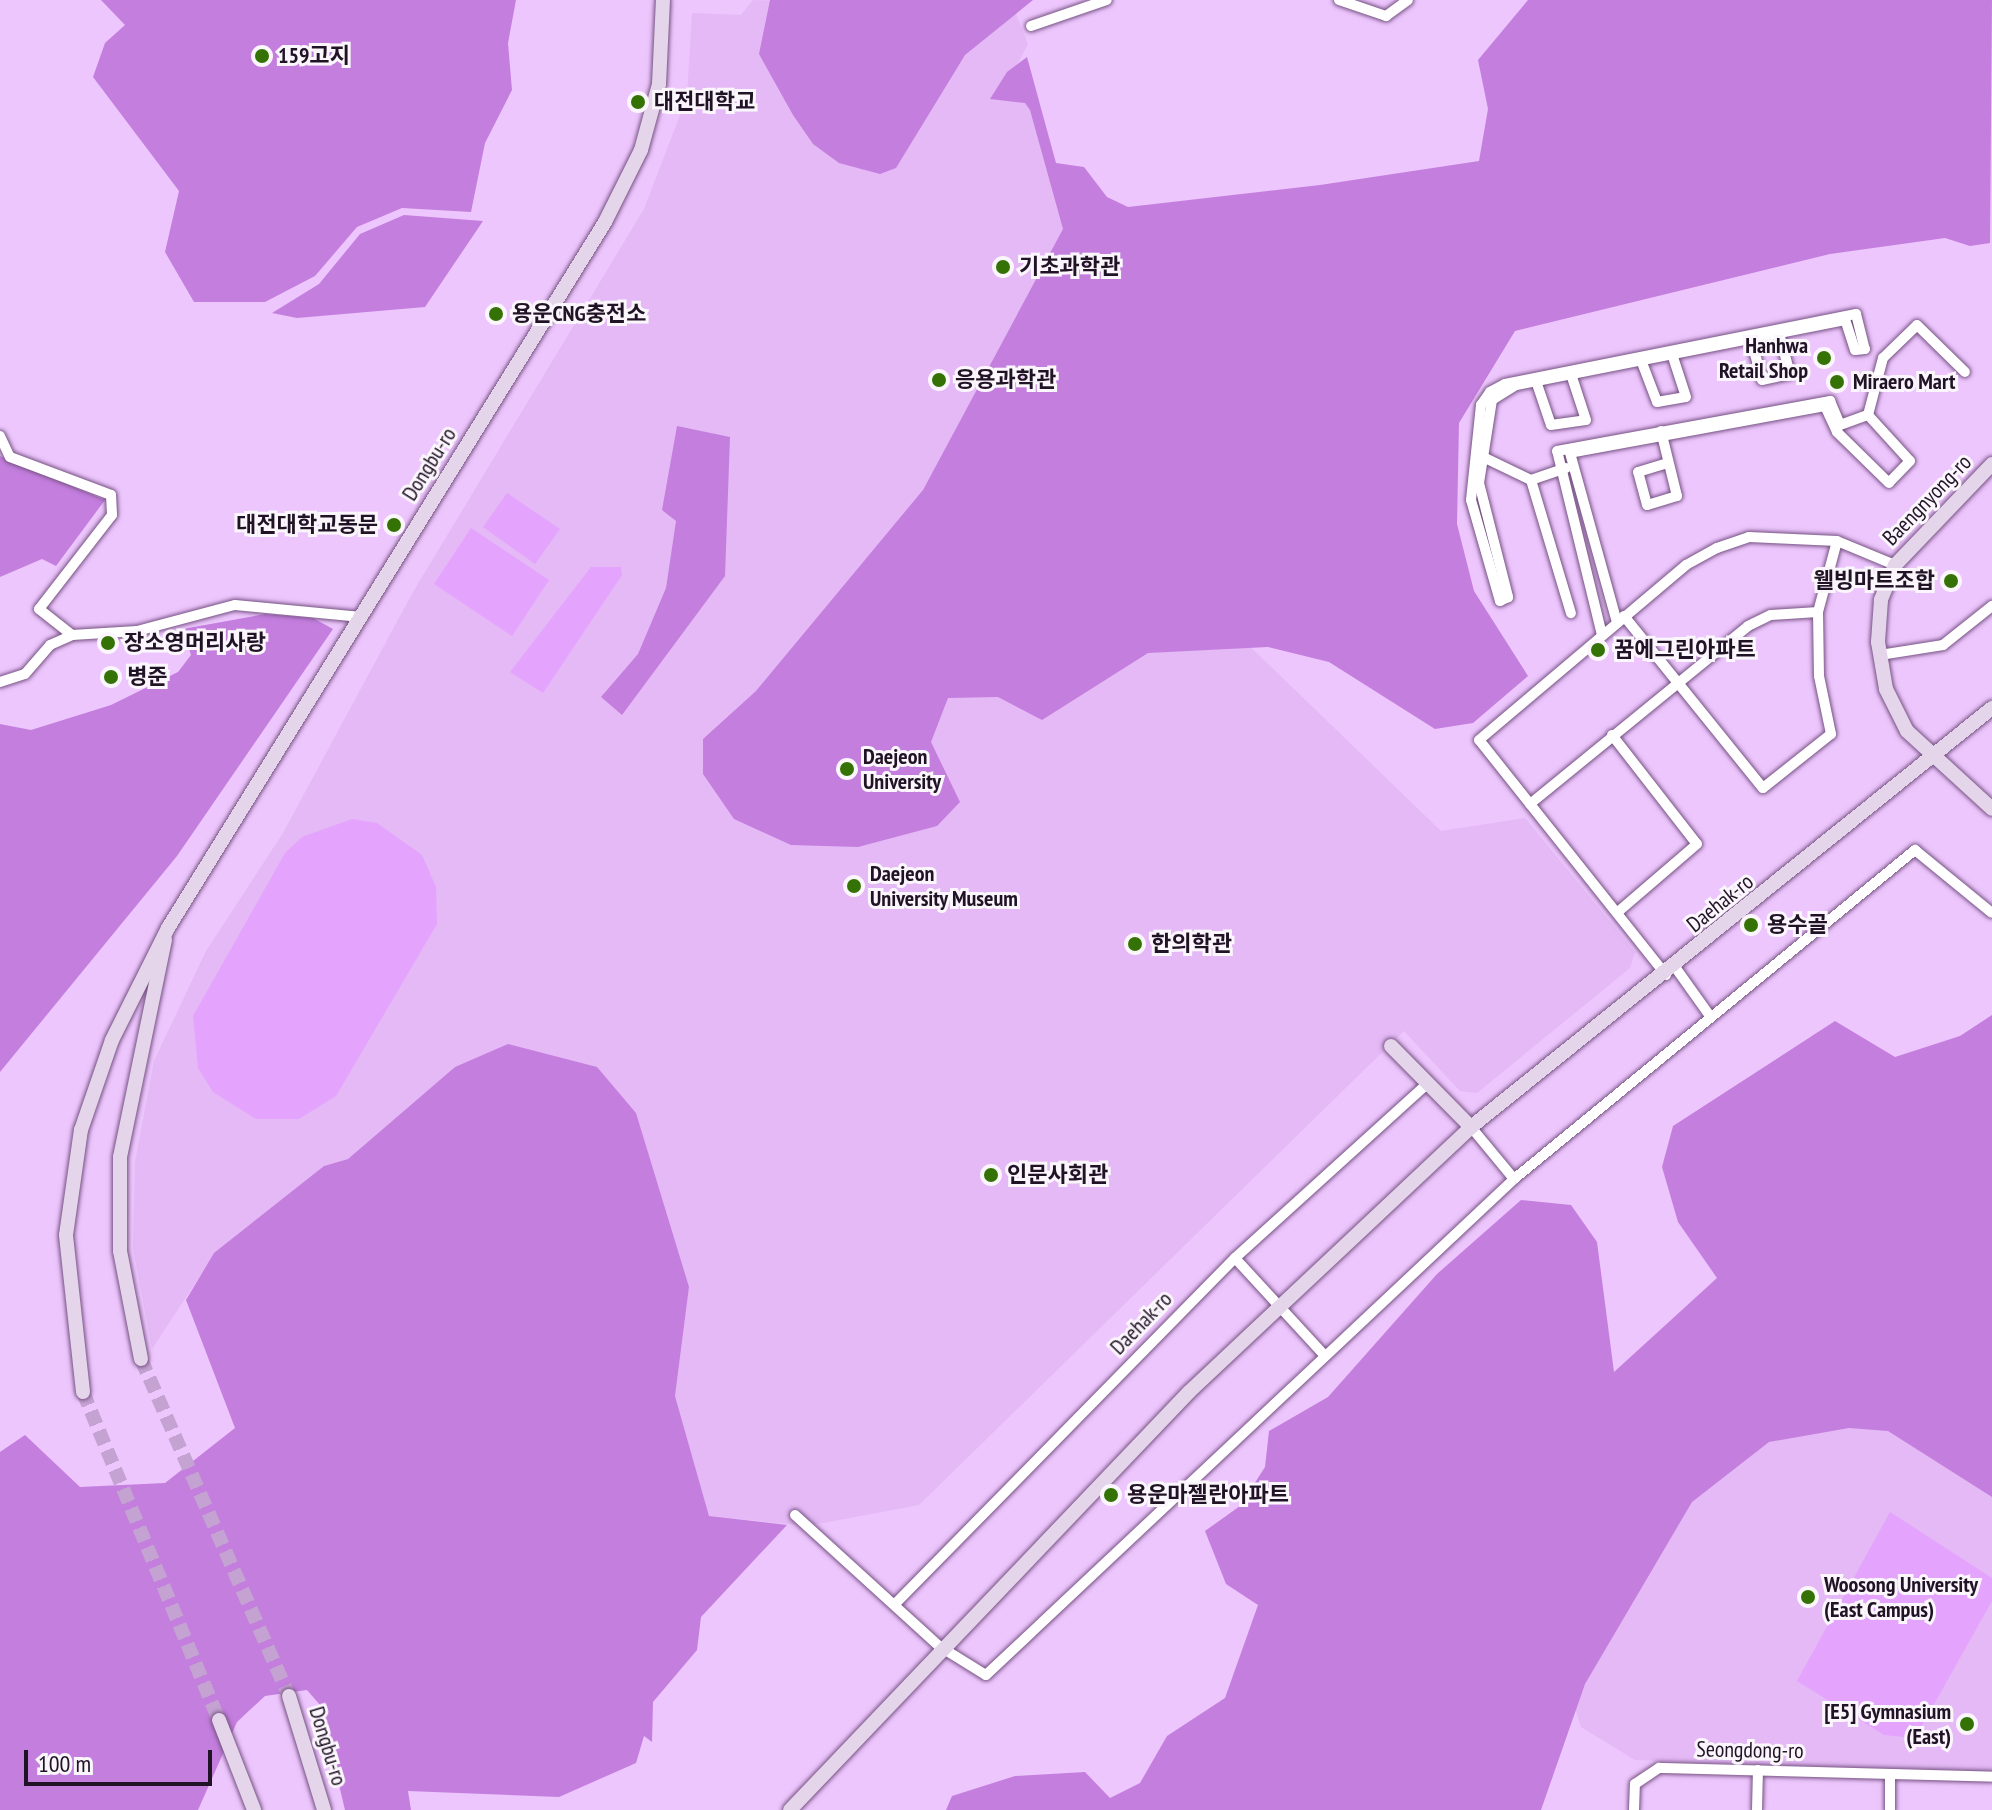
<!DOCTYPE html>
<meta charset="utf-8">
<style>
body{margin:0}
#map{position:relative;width:1992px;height:1810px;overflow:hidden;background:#edc6fd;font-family:"PT Sans Narrow","Noto Sans KR",sans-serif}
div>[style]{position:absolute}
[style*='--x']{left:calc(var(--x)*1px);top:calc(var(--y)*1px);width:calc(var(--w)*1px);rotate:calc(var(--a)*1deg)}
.built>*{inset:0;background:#e4b9f5}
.green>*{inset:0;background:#e4a4fd}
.forest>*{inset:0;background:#c47ede}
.secondary-tunnel>*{height:14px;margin-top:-7px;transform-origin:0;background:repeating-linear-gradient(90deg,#c4a2d2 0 14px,transparent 0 21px)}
.roads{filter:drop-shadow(0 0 2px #765283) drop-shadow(0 0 2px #765283)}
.street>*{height:10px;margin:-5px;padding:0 5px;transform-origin:5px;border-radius:5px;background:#fff}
.secondary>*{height:14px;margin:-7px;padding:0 7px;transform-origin:7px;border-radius:7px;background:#e5d5eb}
.dots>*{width:22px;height:22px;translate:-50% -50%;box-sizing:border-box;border:4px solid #faf6fb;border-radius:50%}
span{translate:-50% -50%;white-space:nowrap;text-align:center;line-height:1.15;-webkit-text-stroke:6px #faf6fb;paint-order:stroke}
.poi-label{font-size:22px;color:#211326;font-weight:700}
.left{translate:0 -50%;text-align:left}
.right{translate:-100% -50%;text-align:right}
.street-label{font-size:22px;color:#211326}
.scale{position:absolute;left:24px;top:1750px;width:188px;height:36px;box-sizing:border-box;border:4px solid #211326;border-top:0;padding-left:10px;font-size:24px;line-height:28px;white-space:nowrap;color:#211326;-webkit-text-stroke:6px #faf6fb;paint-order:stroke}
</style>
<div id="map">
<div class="built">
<div style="clip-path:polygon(753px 0,1014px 9px,1028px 44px,1017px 65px,1088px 305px,1089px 491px,1441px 831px,1525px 818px,1635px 952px,1630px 968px,1477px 1093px,1460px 1091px,1404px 1031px,919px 1505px,807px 1526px,709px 1516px,675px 1396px,689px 1287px,658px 1202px,455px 1067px,348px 1159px,324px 1166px,215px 1253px,152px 1349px,133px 1248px,135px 1162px,154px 1061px,206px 951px,283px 833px,413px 592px,644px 209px,687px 97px,692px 13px,741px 15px)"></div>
<div style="clip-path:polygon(1992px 1246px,1992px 1773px,1635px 1760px,1581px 1727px,1569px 1689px,1677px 1505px)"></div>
</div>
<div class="green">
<div style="clip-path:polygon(507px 493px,560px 529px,535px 564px,483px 527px)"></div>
<div style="clip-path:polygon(471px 528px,549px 580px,512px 636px,434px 584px)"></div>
<div style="clip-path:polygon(591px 567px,621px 567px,622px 575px,543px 693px,510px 672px)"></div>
<div style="clip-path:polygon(352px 819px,377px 823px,422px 855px,436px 887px,437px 924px,336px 1096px,299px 1119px,256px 1119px,213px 1092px,198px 1068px,193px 1016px,285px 853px,302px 837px)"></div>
<div style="clip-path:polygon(1890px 1512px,1992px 1578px,1992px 1601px,1915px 1738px,1884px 1735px,1797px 1681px)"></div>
</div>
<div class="forest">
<div style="clip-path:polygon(101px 0,516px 0,508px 43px,512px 90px,485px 143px,471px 212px,402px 208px,357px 227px,315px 276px,265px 302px,194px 302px,165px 252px,179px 191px,93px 77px,105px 43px,125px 25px)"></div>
<div style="clip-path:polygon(770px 0,1033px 0,965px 55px,896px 168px,880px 174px,839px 163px,813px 144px,793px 115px,759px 54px)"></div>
<div style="clip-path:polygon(1528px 0,1992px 0,1990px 243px,1970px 246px,1945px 238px,1830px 254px,1515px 331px,1459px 423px,1457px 524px,1474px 591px,1528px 676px,1473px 723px,1435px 729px,1329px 662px,1268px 647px,1148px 653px,1042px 720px,998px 697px,948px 698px,931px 742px,960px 802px,937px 826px,858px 847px,791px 845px,734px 819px,703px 774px,703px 739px,756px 691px,923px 490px,1063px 229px,1030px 110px,1025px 103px,990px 99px,1007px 72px,1027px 57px,1056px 163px,1084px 167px,1107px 197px,1128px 207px,1320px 185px,1479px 161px,1488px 109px,1478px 60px)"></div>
<div style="clip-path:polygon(404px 215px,483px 221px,425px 307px,297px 318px,272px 313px,319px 284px,360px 234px)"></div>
<div style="clip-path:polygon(677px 426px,730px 437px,725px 576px,622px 715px,601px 697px,638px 654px,666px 588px,676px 521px,662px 510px)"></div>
<div style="clip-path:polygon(0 456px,105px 500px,56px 566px,42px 559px,0 577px)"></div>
<div style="clip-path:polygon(265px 614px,313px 618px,333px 629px,177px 856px,0 1072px,0 724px,31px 730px,111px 705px,178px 672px,191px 655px,183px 629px)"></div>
<div style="clip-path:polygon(1992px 1015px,1992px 1497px,1888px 1431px,1849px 1428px,1769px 1442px,1692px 1502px,1585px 1684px,1541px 1810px,946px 1810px,952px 1796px,1015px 1776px,1085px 1772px,1110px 1798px,1140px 1783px,1167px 1736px,1225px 1698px,1258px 1605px,1226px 1584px,1205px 1531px,1240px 1506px,1265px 1467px,1269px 1431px,1328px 1397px,1437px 1274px,1521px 1200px,1571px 1205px,1597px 1242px,1614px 1372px,1717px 1278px,1678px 1222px,1662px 1167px,1673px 1126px,1835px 1021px,1895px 1057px,1960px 1036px)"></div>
<div style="clip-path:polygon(508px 1044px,597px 1067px,636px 1113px,689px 1287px,675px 1396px,709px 1516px,787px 1525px,701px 1617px,697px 1650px,653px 1702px,652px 1742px,644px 1736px,636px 1763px,559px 1797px,408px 1791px,411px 1810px,345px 1810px,320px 1705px,307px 1690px,265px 1696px,237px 1722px,198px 1810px,0 1810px,0 1452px,25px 1435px,80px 1487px,165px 1483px,235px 1428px,186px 1300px,214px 1253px,324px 1166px,348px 1159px,455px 1067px)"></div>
</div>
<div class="secondary-tunnel">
<div style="--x:141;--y:1359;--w:368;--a:66.3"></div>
<div style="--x:83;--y:1392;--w:355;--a:67.5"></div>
</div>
<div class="roads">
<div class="street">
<div style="--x:1339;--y:0;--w:50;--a:18.8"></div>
<div style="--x:1386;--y:16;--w:27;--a:-36"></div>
<div style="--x:1031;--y:26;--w:80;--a:-18.9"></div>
<div style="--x:1856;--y:314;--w:36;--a:76"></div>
<div style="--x:1865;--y:349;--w:10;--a:174"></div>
<div style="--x:1855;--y:350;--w:32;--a:-108"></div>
<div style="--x:1845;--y:320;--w:335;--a:168.8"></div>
<div style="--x:1516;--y:385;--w:28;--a:148"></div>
<div style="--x:1492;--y:400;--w:84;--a:98.9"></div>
<div style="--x:1479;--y:483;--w:118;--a:75.7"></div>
<div style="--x:1508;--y:597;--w:9;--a:153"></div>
<div style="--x:1500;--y:601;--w:105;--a:-106"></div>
<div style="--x:1471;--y:500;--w:96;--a:-84"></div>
<div style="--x:1481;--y:405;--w:16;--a:-55"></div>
<div style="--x:1490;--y:392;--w:17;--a:-28"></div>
<div style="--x:1505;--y:384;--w:358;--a:-11.3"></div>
<div style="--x:1751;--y:339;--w:42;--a:75"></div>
<div style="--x:1762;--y:380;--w:29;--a:-12"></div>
<div style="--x:1790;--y:374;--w:42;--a:-105"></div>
<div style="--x:1641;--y:360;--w:45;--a:69.1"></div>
<div style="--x:1657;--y:402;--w:29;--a:-10"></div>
<div style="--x:1686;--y:397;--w:45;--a:-108"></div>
<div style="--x:1536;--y:381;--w:46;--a:71.2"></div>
<div style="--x:1551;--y:425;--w:35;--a:-8"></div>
<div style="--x:1586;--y:420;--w:48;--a:-108.1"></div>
<div style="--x:1868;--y:415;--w:59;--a:-75.3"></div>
<div style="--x:1883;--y:358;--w:47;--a:-44.1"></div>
<div style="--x:1917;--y:325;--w:67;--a:44.4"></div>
<div style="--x:1661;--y:431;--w:67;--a:76.2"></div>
<div style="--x:1677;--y:496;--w:31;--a:163"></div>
<div style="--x:1647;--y:505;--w:34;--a:-105"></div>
<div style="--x:1638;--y:472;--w:31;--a:-17"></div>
<div style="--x:0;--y:436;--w:23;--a:65"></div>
<div style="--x:10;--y:457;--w:108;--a:20.6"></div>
<div style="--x:111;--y:495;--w:20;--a:87"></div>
<div style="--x:112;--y:515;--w:119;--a:127.8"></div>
<div style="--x:39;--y:609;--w:42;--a:38.2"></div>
<div style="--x:1483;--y:457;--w:53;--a:25.6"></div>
<div style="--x:1531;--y:480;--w:37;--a:-19"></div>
<div style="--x:1531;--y:480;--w:139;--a:73.3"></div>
<div style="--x:1624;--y:616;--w:221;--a:51.1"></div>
<div style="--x:1763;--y:788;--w:87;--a:-38.5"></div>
<div style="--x:1831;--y:734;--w:59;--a:-101.7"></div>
<div style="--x:1819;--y:676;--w:64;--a:-90.9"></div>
<div style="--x:1818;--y:612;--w:73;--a:-75"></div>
<div style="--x:1602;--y:635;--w:189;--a:-103.7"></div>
<div style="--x:1557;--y:451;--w:278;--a:-10.4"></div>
<div style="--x:1830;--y:401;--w:26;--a:67"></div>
<div style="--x:1840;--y:425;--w:30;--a:-20"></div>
<div style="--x:1868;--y:415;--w:62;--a:47.6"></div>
<div style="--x:1910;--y:461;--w:30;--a:134"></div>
<div style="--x:1889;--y:483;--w:73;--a:-135.6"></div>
<div style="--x:1837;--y:432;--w:29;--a:-115"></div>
<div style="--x:1825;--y:406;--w:259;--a:169.6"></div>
<div style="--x:1570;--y:453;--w:175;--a:74.5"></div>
<div style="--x:1880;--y:655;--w:64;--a:-9"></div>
<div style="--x:1943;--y:645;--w:63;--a:-38.5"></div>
<div style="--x:0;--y:682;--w:26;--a:-18"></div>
<div style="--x:25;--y:674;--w:38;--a:-49"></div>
<div style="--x:50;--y:645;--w:24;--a:-24"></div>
<div style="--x:72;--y:635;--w:65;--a:-3.5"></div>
<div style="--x:137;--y:631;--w:101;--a:-14.9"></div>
<div style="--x:235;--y:605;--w:127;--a:5.4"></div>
<div style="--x:1612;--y:735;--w:138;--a:52.1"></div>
<div style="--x:1697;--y:844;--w:104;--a:139.3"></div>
<div style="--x:1530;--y:804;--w:281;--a:-39.2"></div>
<div style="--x:1748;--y:626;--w:25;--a:-26"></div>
<div style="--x:1771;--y:615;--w:47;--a:-3.7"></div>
<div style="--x:1675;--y:967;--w:60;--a:54.5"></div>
<div style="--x:1666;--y:975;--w:300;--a:-128.5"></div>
<div style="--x:1479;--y:740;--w:271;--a:-40.2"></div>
<div style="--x:1686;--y:565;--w:35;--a:-29"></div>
<div style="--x:1717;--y:548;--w:34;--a:-19"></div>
<div style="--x:1749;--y:537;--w:88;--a:2.6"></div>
<div style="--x:1837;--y:541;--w:63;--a:22.5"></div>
<div style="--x:1471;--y:1127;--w:67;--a:50.4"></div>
<div style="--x:1235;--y:1258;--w:133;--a:47.4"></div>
<div style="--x:795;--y:1515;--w:195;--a:42.3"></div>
<div style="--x:939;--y:1646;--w:55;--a:31.7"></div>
<div style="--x:986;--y:1675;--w:724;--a:-43.21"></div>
<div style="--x:1514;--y:1179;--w:519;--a:-39.37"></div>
<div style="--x:1915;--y:850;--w:99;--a:39.3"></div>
<div style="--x:895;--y:1604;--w:485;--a:-45.5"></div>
<div style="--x:1235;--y:1258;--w:261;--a:-42.2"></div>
<div style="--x:1634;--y:1810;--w:26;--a:-88"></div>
<div style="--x:1635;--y:1784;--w:29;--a:-34"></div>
<div style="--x:1659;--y:1768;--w:333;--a:1.5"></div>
<div style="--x:1757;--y:1810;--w:40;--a:-88.6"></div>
<div style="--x:1890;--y:1810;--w:36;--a:-90"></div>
</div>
<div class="secondary">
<div style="--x:1992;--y:464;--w:140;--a:133.8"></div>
<div style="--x:1895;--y:565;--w:38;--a:112"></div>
<div style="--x:1881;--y:600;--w:42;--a:94.1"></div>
<div style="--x:1878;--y:642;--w:48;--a:80.3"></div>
<div style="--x:1886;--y:689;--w:47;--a:63.4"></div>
<div style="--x:1907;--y:731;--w:115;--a:42.5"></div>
<div style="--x:1391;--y:1046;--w:114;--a:45.4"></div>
<div style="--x:141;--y:1359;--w:110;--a:-101"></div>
<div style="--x:120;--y:1251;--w:94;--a:-90"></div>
<div style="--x:120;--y:1157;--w:222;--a:-78.3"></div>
<div style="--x:83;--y:1392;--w:158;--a:-96.2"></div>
<div style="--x:66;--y:1235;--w:106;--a:-81.9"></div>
<div style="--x:81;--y:1130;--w:95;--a:-71"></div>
<div style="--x:112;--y:1040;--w:125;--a:-63.4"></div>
<div style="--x:168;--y:928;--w:830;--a:-58.24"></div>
<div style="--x:605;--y:222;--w:80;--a:-63.4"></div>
<div style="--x:641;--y:150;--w:68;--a:-74.7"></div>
<div style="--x:659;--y:84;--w:84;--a:-87.3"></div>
<div style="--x:289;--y:1696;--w:119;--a:72.9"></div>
<div style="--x:219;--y:1720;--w:97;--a:68.7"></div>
<div style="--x:790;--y:1810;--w:578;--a:-46.33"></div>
<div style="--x:1189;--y:1392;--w:387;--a:-43.2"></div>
<div style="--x:1471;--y:1127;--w:669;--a:-38.81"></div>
</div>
</div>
<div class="dots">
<div style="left:262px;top:56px;background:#357206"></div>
<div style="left:638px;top:102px;background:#357206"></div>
<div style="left:1003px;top:267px;background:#357206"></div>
<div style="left:496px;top:314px;background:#357206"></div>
<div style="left:1824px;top:358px;background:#357206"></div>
<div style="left:939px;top:380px;background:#357206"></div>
<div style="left:1837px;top:382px;background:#357206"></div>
<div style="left:394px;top:525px;background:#357206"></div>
<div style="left:1951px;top:581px;background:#357206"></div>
<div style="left:108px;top:643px;background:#357206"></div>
<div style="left:1598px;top:650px;background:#357206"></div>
<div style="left:111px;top:677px;background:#357206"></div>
<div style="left:847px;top:769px;background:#357206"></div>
<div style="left:854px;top:886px;background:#357206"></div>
<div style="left:1751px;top:925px;background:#357206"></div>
<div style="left:1135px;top:944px;background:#357206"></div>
<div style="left:991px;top:1175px;background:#357206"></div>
<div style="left:1111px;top:1495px;background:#357206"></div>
<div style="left:1808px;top:1597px;background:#357206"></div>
<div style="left:1967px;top:1724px;background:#357206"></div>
</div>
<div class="poi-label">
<span class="left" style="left:278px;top:56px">159고지</span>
<span class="left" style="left:654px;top:102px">대전대학교</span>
<span class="left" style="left:1019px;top:267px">기초과학관</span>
<span class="left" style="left:512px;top:314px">용운CNG충전소</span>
<span class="right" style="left:1808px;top:358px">Hanhwa<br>Retail Shop</span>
<span class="left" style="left:955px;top:380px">응용과학관</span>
<span class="left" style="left:1853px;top:382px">Miraero Mart</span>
<span class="right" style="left:378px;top:525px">대전대학교동문</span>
<span class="right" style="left:1935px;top:581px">웰빙마트조합</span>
<span class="left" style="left:124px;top:643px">장소영머리사랑</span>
<span class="left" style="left:1614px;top:650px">꿈에그린아파트</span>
<span class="left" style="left:127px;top:677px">병준</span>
<span class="left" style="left:863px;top:769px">Daejeon<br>University</span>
<span class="left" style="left:870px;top:886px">Daejeon<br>University Museum</span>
<span class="left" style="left:1767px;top:925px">용수골</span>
<span class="left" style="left:1151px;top:944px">한의학관</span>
<span class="left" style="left:1007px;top:1175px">인문사회관</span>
<span class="left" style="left:1127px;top:1495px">용운마젤란아파트</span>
<span class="left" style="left:1824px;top:1597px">Woosong University<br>(East Campus)</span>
<span class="right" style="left:1951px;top:1724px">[E5] Gymnasium<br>(East)</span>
</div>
<div class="street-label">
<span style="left:429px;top:464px;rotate:-58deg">Dongbu-ro</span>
<span style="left:1927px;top:500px;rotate:-46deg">Baengnyong-ro</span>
<span style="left:1720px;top:903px;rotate:-39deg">Daehak-ro</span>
<span style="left:1141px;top:1323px;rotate:-46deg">Daehak-ro</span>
<span style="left:328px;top:1746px;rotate:73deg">Dongbu-ro</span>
<span style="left:1750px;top:1750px;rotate:1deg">Seongdong-ro</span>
</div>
<div class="scale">100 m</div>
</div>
